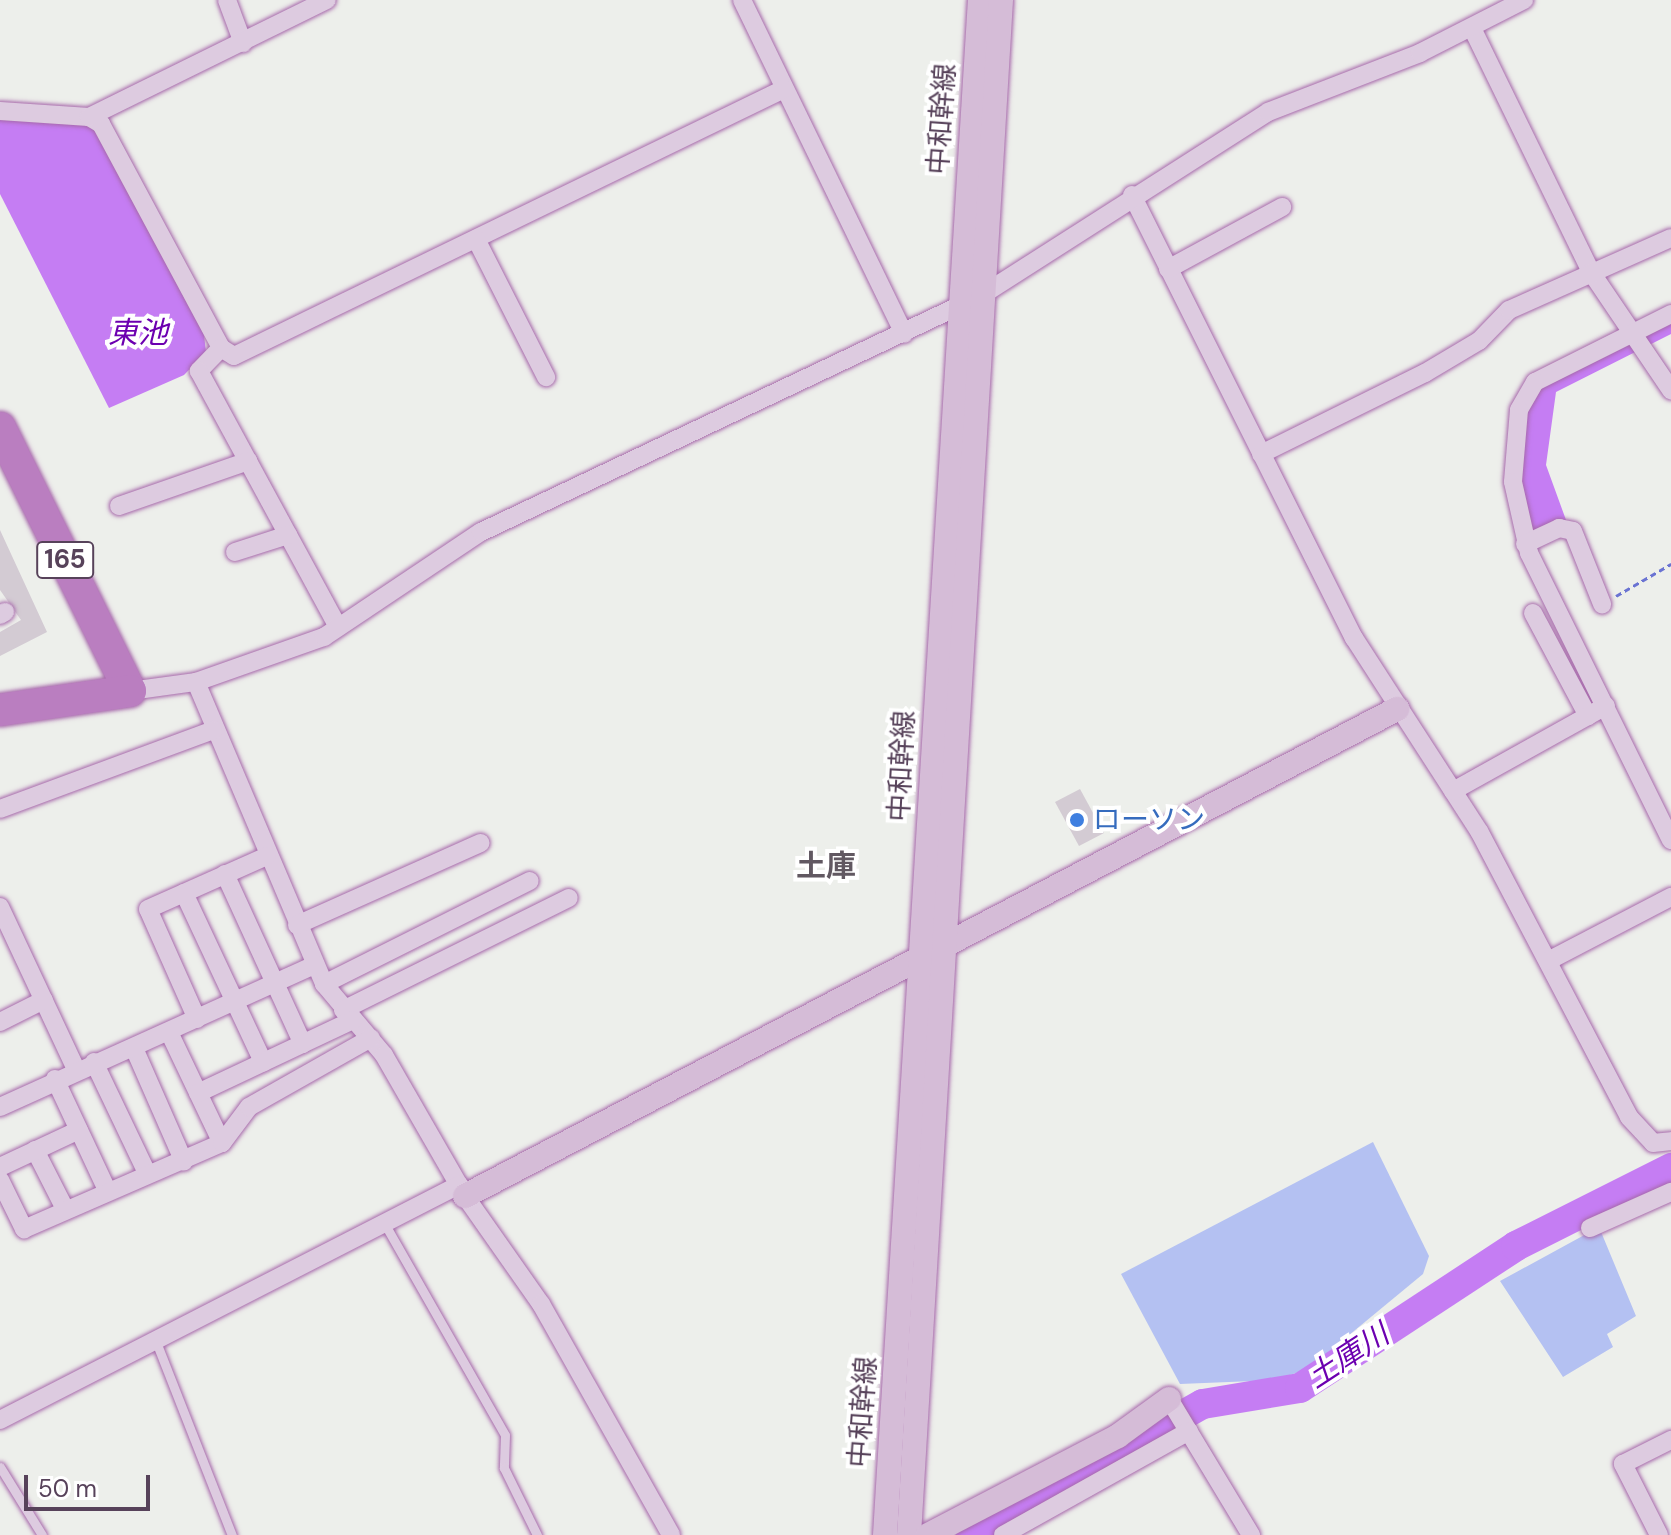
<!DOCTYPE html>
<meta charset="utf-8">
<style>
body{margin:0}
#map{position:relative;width:1671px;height:1535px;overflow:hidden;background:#edefeb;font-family:"DM Sans","Noto Sans JP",sans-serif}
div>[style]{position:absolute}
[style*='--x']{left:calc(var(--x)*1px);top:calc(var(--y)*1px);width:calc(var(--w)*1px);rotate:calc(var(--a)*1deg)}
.green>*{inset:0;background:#b4c1f2}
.water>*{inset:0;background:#c57df3}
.river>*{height:30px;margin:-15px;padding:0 15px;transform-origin:15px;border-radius:15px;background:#c57df3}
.building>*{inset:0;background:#d3cbd3}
.path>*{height:3px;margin-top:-1.5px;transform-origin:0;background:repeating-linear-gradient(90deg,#6a73d2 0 6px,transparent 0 10px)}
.roads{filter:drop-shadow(0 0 2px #a769ab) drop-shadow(0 0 2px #a769ab)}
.lane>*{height:9px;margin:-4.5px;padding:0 4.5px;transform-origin:4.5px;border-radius:4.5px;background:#ddcbe0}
.street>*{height:18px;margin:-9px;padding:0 9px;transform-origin:9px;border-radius:9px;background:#ddcbe0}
.secondary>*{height:24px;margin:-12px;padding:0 12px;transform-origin:12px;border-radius:12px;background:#d5bcd7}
.highway>*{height:32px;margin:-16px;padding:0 16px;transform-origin:16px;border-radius:16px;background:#ba7ec0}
.dots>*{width:22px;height:22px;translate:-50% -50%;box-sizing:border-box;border:4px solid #fff;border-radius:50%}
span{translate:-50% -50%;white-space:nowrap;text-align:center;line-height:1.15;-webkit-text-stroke:8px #fff;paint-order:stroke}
.shield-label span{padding:2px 6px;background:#fff;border:2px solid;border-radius:6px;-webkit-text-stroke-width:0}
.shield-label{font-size:26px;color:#57425a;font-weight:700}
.street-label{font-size:28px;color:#57425a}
.shop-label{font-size:28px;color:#366cbe}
.left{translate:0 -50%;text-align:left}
.water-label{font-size:30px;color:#6c00b0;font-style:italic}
.neighbourhood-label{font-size:30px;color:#615861;font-weight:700}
.scale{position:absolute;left:24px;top:1475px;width:126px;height:36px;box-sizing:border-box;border:4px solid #57425a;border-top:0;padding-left:10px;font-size:24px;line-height:28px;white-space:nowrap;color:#57425a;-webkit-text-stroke:6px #fff;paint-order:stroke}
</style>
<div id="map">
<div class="green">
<div style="clip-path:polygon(1373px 1142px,1429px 1256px,1423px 1274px,1308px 1369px,1275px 1380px,1180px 1384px,1121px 1274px)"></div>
<div style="clip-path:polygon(1599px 1227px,1636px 1316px,1607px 1334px,1613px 1347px,1563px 1377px,1500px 1281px)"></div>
</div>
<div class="water">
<div style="clip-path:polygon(0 117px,85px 124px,100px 135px,203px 327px,206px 352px,184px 375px,109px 408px,0 194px)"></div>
<div style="clip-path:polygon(1671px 321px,1671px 334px,1556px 392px,1546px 465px,1566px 520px,1532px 533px,1516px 481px,1522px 418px,1537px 391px)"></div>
</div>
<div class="river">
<div style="--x:971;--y:1535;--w:266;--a:-29.5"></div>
<div style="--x:1203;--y:1404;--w:98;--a:-9.4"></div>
<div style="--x:1300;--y:1388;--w:258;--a:-33.3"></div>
<div style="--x:1516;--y:1246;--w:174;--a:-26.7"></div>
</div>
<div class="building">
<div style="clip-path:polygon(0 530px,47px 632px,0 656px,0 632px,21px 620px,0 590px)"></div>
<div style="clip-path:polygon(1080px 789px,1104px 833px,1079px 846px,1055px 802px)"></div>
</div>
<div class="path">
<div style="--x:1616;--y:596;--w:64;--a:-30.2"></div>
</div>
<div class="roads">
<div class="lane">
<div style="--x:383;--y:1221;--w:246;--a:60.3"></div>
<div style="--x:505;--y:1435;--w:33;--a:92"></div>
<div style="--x:504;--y:1468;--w:75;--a:63.8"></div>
<div style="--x:155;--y:1339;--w:211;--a:68.6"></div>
<div style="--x:0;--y:1467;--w:80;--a:58.3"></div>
</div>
<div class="street">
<div style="--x:227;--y:0;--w:46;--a:69.6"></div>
<div style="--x:742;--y:0;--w:371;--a:64.1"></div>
<div style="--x:1472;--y:28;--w:271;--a:64"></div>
<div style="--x:1591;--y:272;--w:143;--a:55.9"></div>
<div style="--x:0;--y:111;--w:89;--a:3.9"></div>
<div style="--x:89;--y:117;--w:14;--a:30"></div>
<div style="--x:101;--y:124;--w:254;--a:61.8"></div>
<div style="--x:221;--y:348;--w:15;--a:32"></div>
<div style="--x:234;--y:356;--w:611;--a:-25.89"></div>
<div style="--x:89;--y:117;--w:265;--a:-26.2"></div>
<div style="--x:1132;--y:195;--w:496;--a:63.4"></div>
<div style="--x:1354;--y:638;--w:230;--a:57.1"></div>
<div style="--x:1479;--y:831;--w:323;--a:62.3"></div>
<div style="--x:1629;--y:1117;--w:35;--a:47"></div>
<div style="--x:1653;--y:1143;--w:18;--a:-6"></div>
<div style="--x:476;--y:239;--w:155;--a:63.1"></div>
<div style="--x:1168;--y:269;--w:130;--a:-28.5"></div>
<div style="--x:1671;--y:314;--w:152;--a:153.4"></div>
<div style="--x:1535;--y:382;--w:32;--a:120"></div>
<div style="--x:1519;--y:410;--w:72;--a:94.8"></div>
<div style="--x:1513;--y:482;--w:73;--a:77.3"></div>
<div style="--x:1529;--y:553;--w:320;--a:63.7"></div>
<div style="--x:221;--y:348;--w:32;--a:134"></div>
<div style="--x:199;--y:371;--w:291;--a:61.5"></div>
<div style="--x:1261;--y:454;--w:183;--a:-26.3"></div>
<div style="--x:1425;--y:373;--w:63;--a:-30.7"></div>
<div style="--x:1479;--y:341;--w:43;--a:-45.9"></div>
<div style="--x:1509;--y:310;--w:177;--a:-24"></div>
<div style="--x:119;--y:506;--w:137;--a:-19.2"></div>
<div style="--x:1525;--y:544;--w:38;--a:-25"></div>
<div style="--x:1559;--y:528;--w:14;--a:12"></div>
<div style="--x:1573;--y:531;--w:79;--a:68.3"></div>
<div style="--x:235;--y:552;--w:56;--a:-17.8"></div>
<div style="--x:1533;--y:613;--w:117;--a:61.9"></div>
<div style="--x:0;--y:615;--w:6;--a:-31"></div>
<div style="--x:196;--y:682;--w:328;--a:67"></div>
<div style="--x:324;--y:984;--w:93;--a:49.8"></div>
<div style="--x:384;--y:1055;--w:163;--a:60.1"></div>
<div style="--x:465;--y:1196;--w:132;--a:54.9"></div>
<div style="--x:541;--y:1304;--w:265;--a:60.6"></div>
<div style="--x:130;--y:691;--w:67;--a:-7.8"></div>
<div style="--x:196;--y:682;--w:136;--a:-19.4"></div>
<div style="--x:324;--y:637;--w:189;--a:-33.8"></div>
<div style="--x:481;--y:532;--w:554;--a:-25.32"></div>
<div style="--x:982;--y:295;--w:340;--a:-32.6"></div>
<div style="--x:1268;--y:112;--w:163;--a:-21.2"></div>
<div style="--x:1420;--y:53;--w:117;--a:-27"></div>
<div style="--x:1453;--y:791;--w:175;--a:-29.1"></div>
<div style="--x:0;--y:809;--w:227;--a:-20.3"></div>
<div style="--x:225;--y:874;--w:187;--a:65.4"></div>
<div style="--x:184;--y:893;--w:187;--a:64.9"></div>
<div style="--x:0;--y:907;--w:179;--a:64.9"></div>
<div style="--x:297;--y:925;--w:201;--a:-24.1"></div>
<div style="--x:1548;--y:961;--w:139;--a:-27.5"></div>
<div style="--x:324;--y:984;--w:230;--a:-26.6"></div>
<div style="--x:343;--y:1010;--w:252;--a:-26.4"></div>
<div style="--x:197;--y:1019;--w:120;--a:-114"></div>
<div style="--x:148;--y:909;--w:130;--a:-24"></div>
<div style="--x:0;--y:1022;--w:49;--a:-26.6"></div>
<div style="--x:169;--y:1032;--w:123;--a:64.5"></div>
<div style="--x:134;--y:1048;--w:124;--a:66.3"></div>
<div style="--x:94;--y:1062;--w:121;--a:64.5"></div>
<div style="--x:55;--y:1079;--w:123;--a:64.9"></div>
<div style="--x:198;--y:1093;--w:171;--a:-25.2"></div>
<div style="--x:0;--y:1107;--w:346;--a:-24.3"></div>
<div style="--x:35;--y:1150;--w:66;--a:63"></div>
<div style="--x:0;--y:1167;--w:87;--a:-25.1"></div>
<div style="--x:0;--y:1180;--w:55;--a:63.9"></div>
<div style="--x:24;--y:1229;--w:216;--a:-23.5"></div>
<div style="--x:222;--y:1143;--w:45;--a:-53.1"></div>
<div style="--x:249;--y:1107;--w:140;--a:-29.5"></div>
<div style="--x:1590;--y:1228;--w:89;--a:-24"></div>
<div style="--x:1169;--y:1399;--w:159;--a:58.9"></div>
<div style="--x:0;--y:1420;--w:516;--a:-27.11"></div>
<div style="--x:1003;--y:1535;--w:213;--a:-29.2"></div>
<div style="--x:1659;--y:1535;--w:80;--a:-116.9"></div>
<div style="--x:1623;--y:1464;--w:54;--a:-26.6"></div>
</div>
<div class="secondary">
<div style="--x:465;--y:1196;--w:1052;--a:-27.59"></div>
<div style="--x:885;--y:1535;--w:1538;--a:-86.46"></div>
<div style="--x:909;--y:1535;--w:1538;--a:-86.57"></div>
<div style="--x:928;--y:1535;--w:214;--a:-27.5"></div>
<div style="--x:1118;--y:1436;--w:63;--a:-36"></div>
</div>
<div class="highway">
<div style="--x:0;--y:428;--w:293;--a:63.7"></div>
<div style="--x:130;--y:691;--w:131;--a:171.7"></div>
</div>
</div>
<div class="dots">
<div style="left:1077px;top:820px;background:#3f7fe0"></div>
</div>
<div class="shield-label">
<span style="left:65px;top:560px">165</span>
</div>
<div class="street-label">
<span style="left:942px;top:119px;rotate:-86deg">中和幹線</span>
<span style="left:902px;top:766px;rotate:-87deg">中和幹線</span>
<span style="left:863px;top:1412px;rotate:-86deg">中和幹線</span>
</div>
<div class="shop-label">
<span class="left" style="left:1093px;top:820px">ローソン</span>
</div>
<div class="water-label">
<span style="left:138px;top:333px">東池</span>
<span style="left:1348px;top:1356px;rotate:-33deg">土庫川</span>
</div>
<div class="neighbourhood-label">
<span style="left:826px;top:866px">土庫</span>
</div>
<div class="scale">50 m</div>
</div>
